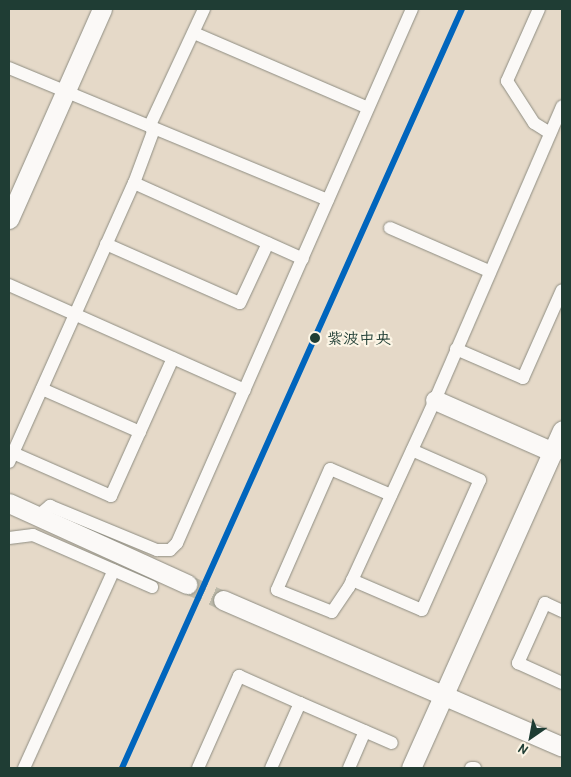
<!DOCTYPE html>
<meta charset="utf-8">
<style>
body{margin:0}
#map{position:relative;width:571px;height:777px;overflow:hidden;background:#e5d9c8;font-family:"Patrick Hand","Klee One",sans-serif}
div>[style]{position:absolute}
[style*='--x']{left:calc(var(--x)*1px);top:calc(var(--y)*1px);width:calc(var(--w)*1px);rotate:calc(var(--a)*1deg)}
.secondary-tunnel>*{height:19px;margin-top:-9.5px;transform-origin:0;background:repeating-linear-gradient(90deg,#bdbaaa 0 19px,transparent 0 28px)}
.roads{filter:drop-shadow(0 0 1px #8e8d82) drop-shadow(0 0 1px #8e8d82)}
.street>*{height:12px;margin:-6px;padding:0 6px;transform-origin:6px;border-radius:6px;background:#fbf9f7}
.secondary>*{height:19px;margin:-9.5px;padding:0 9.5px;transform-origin:9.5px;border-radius:9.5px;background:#fbf9f7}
.rail-1>*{height:6px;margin:-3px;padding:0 3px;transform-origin:3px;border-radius:3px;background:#0065bd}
.dots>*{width:14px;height:14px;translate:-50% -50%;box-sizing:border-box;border:2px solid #fcf5e5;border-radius:50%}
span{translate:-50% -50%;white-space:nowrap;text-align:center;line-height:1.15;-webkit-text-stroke:4.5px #fcf5e5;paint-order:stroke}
.stop-label{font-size:16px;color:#1f3d34;font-weight:700}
.left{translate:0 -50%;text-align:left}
.frame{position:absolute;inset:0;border:10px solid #1f3d34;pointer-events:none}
.north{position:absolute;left:506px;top:712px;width:50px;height:50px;-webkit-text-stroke:4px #fcf5e5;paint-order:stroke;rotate:213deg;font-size:14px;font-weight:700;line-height:20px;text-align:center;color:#1f3d34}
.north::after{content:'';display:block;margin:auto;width:18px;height:22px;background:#1f3d34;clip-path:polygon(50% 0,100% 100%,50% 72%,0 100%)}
</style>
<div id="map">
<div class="secondary-tunnel">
<div style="--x:187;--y:584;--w:39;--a:24"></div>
</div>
<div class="roads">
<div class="street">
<div style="--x:539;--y:9;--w:79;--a:114"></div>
<div style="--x:507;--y:81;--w:50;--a:57.3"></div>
<div style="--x:534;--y:123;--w:19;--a:32"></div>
<div style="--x:194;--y:33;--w:189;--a:23.3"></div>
<div style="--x:9;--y:68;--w:345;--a:22.5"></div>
<div style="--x:134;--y:183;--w:185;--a:24.2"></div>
<div style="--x:390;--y:228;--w:108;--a:23.5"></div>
<div style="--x:106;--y:244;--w:146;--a:23.8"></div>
<div style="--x:240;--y:303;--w:66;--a:-65"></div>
<div style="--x:9;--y:285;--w:258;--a:24"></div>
<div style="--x:456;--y:349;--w:73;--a:23.4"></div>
<div style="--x:523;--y:378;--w:96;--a:-66.1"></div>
<div style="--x:42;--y:389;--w:107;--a:23.7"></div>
<div style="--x:13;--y:453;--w:107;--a:23.7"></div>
<div style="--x:111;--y:496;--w:151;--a:-65.8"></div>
<div style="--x:9;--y:462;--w:306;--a:-65.9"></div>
<div style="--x:134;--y:183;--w:54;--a:-69.6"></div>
<div style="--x:153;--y:132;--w:8;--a:-113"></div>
<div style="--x:150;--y:125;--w:128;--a:-65"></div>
<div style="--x:391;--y:495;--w:66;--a:-156.9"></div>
<div style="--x:330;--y:469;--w:132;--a:113.7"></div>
<div style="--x:277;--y:590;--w:59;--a:21.8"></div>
<div style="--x:332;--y:612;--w:30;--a:-56"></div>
<div style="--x:349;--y:587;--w:206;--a:-65.3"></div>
<div style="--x:435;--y:400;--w:320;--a:-66.6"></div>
<div style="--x:38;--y:516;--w:16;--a:-40"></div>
<div style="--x:50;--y:506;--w:116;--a:22.4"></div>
<div style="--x:157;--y:550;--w:13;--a:0"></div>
<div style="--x:170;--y:550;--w:10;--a:-45"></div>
<div style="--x:177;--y:543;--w:583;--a:-66.25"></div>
<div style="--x:9;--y:538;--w:24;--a:-7"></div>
<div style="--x:33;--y:535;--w:130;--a:23.6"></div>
<div style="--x:352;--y:580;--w:76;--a:23.2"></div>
<div style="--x:422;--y:610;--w:142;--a:-66"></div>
<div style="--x:480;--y:480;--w:74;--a:-156.2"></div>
<div style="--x:562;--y:611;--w:19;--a:-155"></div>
<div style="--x:545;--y:603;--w:66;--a:114.2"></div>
<div style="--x:518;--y:663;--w:48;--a:24.4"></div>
<div style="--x:300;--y:703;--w:100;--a:23.5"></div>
<div style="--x:24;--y:768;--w:217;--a:-65.6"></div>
<div style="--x:198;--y:768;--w:101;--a:-66"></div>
<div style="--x:239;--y:676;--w:67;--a:23.9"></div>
<div style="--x:300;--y:703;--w:71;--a:114"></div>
<div style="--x:349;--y:768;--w:40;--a:-66.6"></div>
<div style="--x:471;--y:768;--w:4;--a:0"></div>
</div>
<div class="secondary">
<div style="--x:9;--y:219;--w:230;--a:-66.1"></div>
<div style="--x:435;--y:400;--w:129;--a:23.8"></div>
<div style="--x:9;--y:503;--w:196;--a:24.5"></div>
<div style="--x:223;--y:600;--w:369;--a:23.4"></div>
<div style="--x:411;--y:768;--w:370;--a:-65.9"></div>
</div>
</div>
<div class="rail-1">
<div style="--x:122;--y:768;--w:832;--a:-65.87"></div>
</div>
<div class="dots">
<div style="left:315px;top:338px;background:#1f3d34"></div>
</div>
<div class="stop-label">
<span class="left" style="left:327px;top:338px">紫波中央</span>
</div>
<div class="frame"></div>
<div class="north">N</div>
</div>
